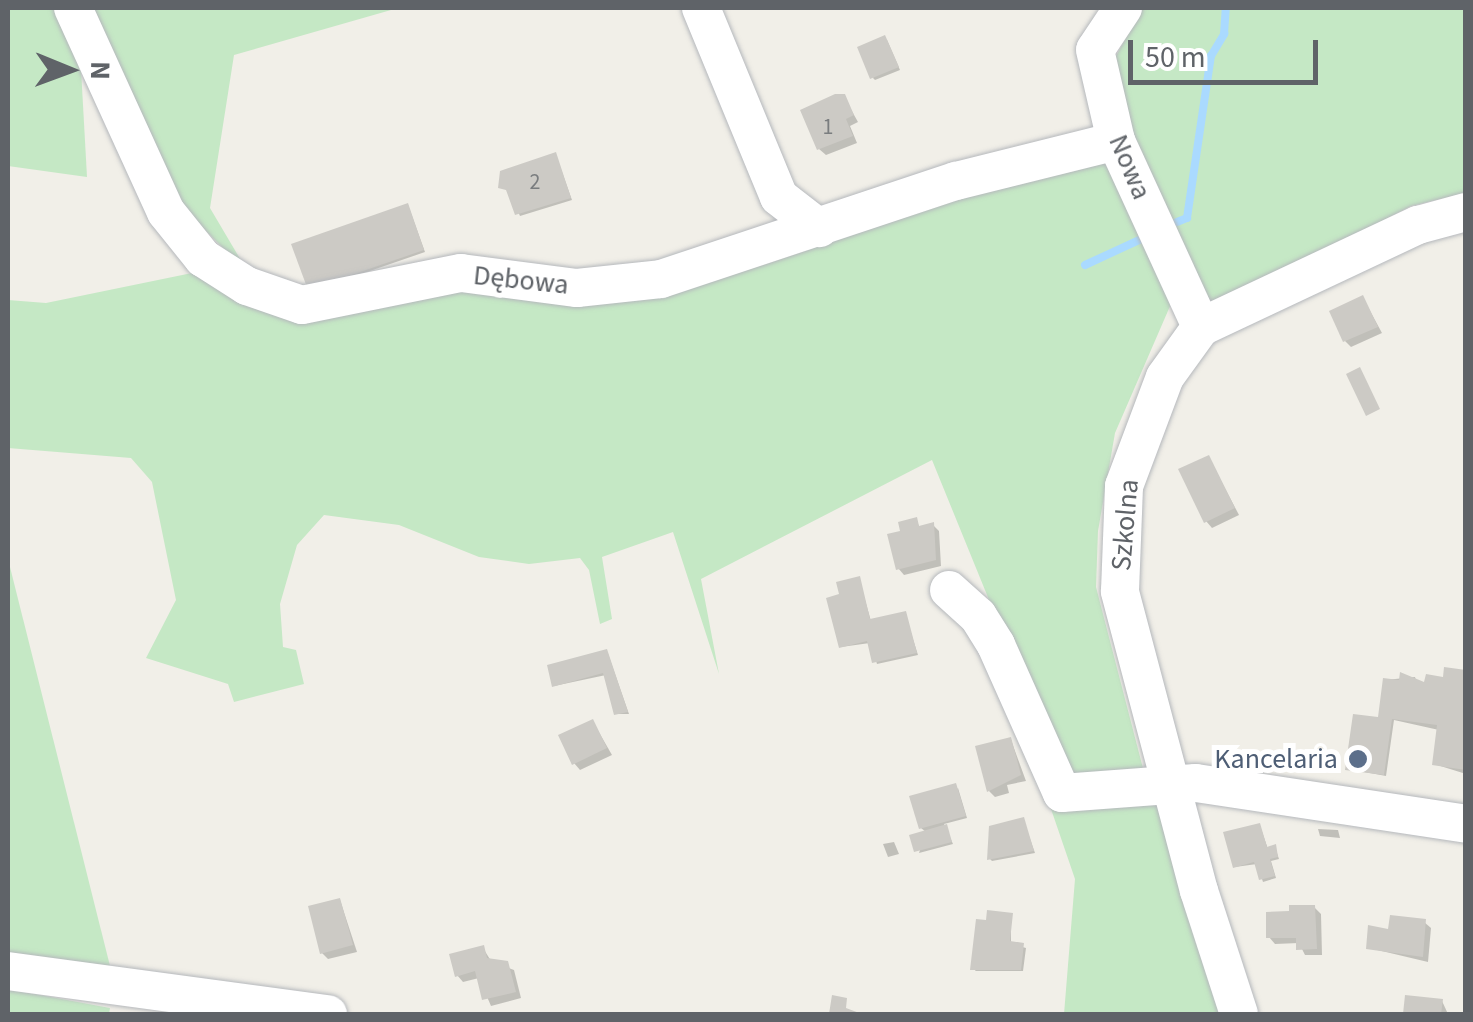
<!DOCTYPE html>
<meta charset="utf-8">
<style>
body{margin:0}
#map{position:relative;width:1473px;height:1022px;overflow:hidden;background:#f1efe8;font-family:"Source Sans 3",sans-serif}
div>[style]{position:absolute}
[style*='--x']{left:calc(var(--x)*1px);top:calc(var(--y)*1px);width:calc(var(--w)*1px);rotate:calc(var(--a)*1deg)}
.green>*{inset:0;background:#c5e8c5}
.shadow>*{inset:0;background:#0003}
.stream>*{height:8px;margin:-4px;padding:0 4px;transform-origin:4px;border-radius:4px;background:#aadaff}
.building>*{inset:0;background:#cccac5}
.roads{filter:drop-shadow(0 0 2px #b5b8bc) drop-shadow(0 0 2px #b5b8bc)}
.minor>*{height:38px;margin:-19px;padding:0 19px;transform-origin:19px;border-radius:19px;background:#fff}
.dots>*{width:28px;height:28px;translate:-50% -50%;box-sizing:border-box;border:5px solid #fff;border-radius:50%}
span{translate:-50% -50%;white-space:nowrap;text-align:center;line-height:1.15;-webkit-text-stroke:10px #fff;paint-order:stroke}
.number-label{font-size:22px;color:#7a7d7f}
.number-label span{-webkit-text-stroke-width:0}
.street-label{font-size:28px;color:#5f6368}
.service-label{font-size:28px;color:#4e5e75}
.right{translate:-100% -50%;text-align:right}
.frame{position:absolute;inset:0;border:10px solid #5f6368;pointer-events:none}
.north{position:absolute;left:20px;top:20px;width:100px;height:100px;-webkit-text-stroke:8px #fff;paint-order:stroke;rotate:91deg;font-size:28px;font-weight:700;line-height:40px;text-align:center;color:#5f6368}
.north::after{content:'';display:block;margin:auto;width:35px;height:45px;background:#5f6368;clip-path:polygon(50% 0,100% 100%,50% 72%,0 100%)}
.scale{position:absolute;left:1128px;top:40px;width:190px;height:45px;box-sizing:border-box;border:5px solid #5f6368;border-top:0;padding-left:12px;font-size:30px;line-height:35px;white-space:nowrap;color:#5f6368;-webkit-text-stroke:8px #fff;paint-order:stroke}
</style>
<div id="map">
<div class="green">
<div style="clip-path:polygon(8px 8px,54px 8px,81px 69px,87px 177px,8px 166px)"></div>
<div style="clip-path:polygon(90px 8px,398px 8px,234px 55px,210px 208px,249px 274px,185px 210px)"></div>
<div style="clip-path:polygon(1142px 8px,1465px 8px,1465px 193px,1411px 206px,1217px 306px,1200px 291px,1123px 132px,1115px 58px)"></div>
<div style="clip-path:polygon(1112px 156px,1174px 297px,1115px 433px,1098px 531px,1096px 587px,1145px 776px,1062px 779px,932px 460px,701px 579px,719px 674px,673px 532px,602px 557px,612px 619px,600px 624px,589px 570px,580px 558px,529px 564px,479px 557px,399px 525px,324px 515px,297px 545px,280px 604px,283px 647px,296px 650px,304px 684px,234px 702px,228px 684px,146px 658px,176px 600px,152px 482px,131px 458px,8px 448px,8px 300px,46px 303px,192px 273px,256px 303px,420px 287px,534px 292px,1059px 160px)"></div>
<div style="clip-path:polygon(8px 559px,112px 974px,8px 961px)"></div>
<div style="clip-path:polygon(1157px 794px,1223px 1014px,1064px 1014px,1075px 879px,1051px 809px)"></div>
<div style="clip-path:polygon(8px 989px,110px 1008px,109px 1014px,8px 1014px)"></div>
</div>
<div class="shadow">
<div style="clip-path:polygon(887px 40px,900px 70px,875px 80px,873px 78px)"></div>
<div style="clip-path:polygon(844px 97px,858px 122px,850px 126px,857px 143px,826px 155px,819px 149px)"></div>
<div style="clip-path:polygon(557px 158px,572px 200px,520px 216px,509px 191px,501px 187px)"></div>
<div style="clip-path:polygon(408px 205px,425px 252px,312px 291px)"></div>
<div style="clip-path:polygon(1363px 298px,1382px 333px,1351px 347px,1345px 341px)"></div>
<div style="clip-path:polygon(1209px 458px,1239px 515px,1212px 528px,1206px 521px)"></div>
<div style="clip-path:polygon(916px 520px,920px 528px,933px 525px,939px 531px,941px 566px,904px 575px,898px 568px,903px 532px)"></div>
<div style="clip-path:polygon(859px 579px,871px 621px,905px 614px,918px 655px,877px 664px,870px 643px,841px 647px)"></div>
<div style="clip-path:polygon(608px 654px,629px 714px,616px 714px,606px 675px,554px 686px)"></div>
<div style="clip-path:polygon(1466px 673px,1466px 774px,1434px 764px,1439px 730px,1394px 720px,1386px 776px,1348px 769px,1380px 720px,1385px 680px,1415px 677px,1417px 684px)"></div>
<div style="clip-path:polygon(593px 722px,612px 755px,580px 770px,574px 763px)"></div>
<div style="clip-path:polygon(1011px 740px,1026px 781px,1007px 785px,1009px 793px,995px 797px,989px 791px)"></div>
<div style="clip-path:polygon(958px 788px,967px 818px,944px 824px,953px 844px,919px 853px,926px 832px,921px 828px)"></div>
<div style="clip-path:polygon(1023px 819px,1035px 853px,992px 861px,990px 859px)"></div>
<div style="clip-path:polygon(1260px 826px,1268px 849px,1275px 847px,1279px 859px,1271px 861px,1276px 878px,1263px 882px,1257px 864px,1235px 867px)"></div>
<div style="clip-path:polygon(1318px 829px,1338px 830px,1340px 838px,1320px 836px)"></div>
<div style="clip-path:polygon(894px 842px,899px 854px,888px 857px,883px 844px)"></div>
<div style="clip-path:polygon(340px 900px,357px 952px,328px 959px,322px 953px)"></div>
<div style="clip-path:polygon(1314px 907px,1321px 914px,1322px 955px,1305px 955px,1299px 943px,1275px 944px,1269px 937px)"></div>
<div style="clip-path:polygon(1011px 915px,1011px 944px,1026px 948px,1023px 971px,975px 971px)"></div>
<div style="clip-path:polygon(1424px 922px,1431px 928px,1428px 962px,1369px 948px,1390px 931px)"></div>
<div style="clip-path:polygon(483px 948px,491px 961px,514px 970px,521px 998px,491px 1006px,479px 978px,463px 982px,457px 975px)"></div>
<div style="clip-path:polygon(1408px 998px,1442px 1001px,1448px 1014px,1405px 1014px)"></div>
</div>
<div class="stream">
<div style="--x:1177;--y:222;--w:11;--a:-22"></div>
<div style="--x:1187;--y:218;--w:164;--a:-81.6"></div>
<div style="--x:1211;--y:56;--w:26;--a:-59"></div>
<div style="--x:1224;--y:34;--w:26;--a:-86"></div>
<div style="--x:1085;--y:265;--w:60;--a:-24.8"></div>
</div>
<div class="building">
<div style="clip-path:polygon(885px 35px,899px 67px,870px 79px,857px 47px)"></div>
<div style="clip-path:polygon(835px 94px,845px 94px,854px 115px,846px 119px,853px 136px,817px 150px,800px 110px)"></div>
<div style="clip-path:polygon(556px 152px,571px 198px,515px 215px,506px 190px,498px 188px,500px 171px)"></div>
<div style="clip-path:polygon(408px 203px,424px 250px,308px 290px,291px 244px)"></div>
<div style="clip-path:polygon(1363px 295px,1378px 327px,1343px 342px,1329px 311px)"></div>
<div style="clip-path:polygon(1360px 367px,1380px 409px,1366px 416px,1346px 374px)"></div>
<div style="clip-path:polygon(1209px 455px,1235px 508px,1204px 523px,1178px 469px)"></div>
<div style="clip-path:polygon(917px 517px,919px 526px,934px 522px,936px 560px,896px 570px,887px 534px,900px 531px,898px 522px)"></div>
<div style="clip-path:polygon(860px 576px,870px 619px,906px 611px,917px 653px,872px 663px,867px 641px,839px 648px,826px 598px,839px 594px,836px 582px)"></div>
<div style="clip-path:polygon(607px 649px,628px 712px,614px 715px,603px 673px,552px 687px,547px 665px)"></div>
<div style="clip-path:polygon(1444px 667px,1466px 670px,1466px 770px,1432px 765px,1437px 725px,1392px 719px,1384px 775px,1345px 770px,1353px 714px,1378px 717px,1383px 678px,1399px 680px,1400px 672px,1424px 682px,1426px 674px,1443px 677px)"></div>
<div style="clip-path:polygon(593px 719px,607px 748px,572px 765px,558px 735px)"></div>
<div style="clip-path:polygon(1011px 737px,1021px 775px,987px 792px,975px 746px)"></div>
<div style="clip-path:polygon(956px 783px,966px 816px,919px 829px,909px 796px)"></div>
<div style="clip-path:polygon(1024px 817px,1034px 851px,987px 860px,989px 826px)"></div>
<div style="clip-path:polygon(1260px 823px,1267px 847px,1276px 844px,1278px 857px,1270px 859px,1275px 876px,1259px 880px,1254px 862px,1233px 868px,1223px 832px)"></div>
<div style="clip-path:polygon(947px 824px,952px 842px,914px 852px,909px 835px)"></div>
<div style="clip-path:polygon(340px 898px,353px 945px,320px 954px,308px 906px)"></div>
<div style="clip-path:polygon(1289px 905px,1315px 905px,1317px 949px,1296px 950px,1296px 938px,1266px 938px,1266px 912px,1289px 911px)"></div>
<div style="clip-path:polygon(987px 910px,1013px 913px,1010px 941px,1024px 943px,1021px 970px,970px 970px,976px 919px,986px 920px)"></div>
<div style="clip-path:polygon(1390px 915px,1426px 919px,1423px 957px,1366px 949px,1368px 925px,1388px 929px)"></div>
<div style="clip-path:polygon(484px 945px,487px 958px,508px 961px,516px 992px,482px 1000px,475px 971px,455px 977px,449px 954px)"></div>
<div style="clip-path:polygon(832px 995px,847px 998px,846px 1008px,862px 1014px,829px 1014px)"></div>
<div style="clip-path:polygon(1405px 995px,1443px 999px,1441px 1014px,1403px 1014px)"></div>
</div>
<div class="roads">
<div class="minor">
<div style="--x:73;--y:8;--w:224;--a:65.5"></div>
<div style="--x:166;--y:212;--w:59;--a:51.2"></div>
<div style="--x:203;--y:258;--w:52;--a:32.5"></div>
<div style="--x:247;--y:286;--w:58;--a:19.1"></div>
<div style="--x:302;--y:305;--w:162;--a:-11.4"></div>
<div style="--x:461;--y:273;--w:117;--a:7.4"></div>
<div style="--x:577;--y:288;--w:84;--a:-6.1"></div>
<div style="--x:661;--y:279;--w:311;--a:-18.4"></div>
<div style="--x:956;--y:181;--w:165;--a:-14"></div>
<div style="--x:701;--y:8;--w:204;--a:67.6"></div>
<div style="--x:779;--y:197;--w:51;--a:37.8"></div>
<div style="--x:1123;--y:8;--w:50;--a:123.7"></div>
<div style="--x:1095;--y:50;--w:93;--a:77"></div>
<div style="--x:1116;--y:141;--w:205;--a:65.4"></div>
<div style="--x:949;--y:590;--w:39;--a:42"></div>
<div style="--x:978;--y:616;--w:34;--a:58"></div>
<div style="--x:996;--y:645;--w:162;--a:66"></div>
<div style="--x:1062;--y:793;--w:134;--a:-4.3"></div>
<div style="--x:1196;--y:783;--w:273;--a:8.6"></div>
<div style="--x:8;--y:971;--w:323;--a:7.7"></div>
<div style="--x:1239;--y:1014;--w:129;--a:-108"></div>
<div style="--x:1199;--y:891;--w:310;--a:-104.8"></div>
<div style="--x:1120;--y:591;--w:105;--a:-87.8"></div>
<div style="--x:1124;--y:486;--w:116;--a:-69.4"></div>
<div style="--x:1165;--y:377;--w:62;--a:-54.2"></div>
<div style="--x:1201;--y:327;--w:240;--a:-25.2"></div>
<div style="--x:1418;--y:225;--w:50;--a:-15.2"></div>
</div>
</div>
<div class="dots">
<div style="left:1358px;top:759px;background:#5c6f8a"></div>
</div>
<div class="number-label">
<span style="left:828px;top:128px">1</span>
<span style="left:535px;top:183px">2</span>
</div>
<div class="street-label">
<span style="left:1130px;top:167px;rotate:67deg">Nowa</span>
<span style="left:521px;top:280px;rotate:6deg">Dębowa</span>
<span style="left:1125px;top:525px;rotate:-85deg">Szkolna</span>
</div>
<div class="service-label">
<span class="right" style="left:1338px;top:759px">Kancelaria</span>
</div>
<div class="frame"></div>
<div class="north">N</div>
<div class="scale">50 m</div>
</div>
